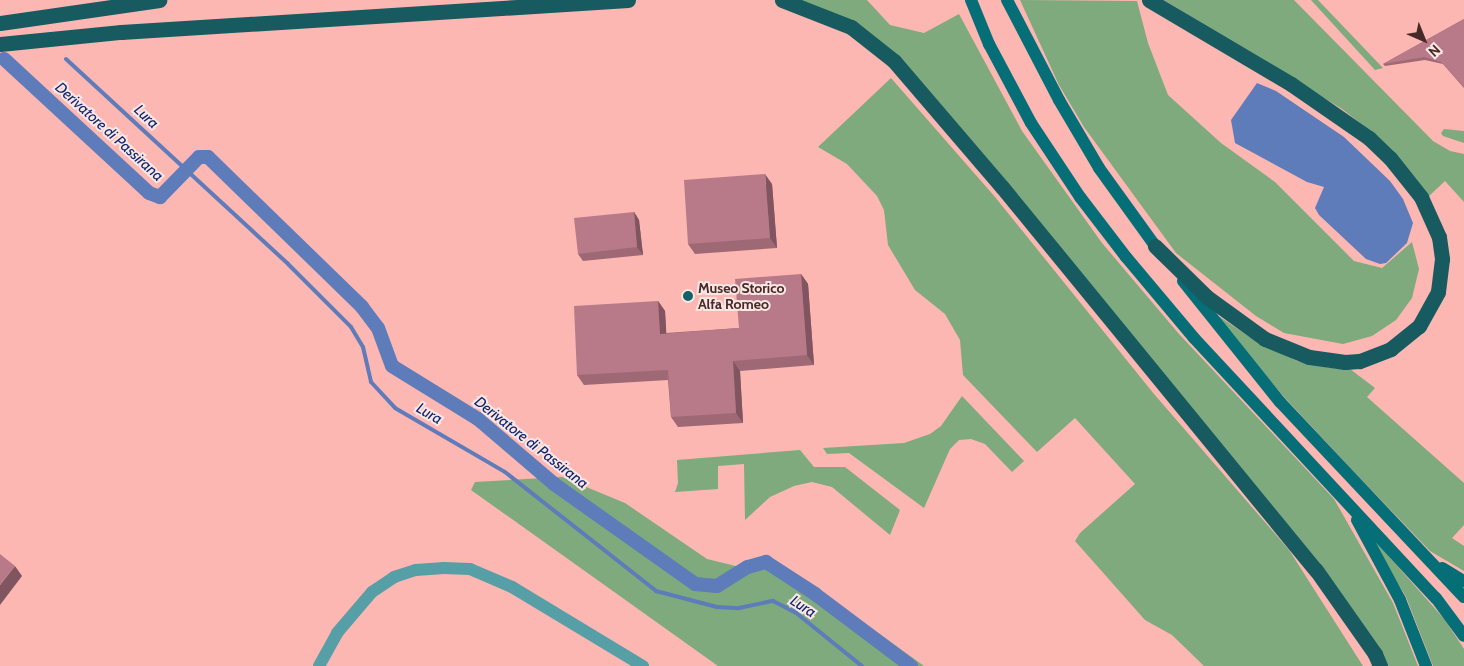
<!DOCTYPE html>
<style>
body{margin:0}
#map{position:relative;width:1464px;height:666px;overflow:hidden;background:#fcb7b2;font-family:Cabin,sans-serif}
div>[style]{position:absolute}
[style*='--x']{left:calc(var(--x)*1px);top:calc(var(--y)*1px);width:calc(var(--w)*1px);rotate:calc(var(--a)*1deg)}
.green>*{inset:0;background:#7eaa7d}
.water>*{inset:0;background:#5e7cba}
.stream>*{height:4px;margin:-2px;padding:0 2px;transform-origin:2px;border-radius:2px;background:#5e7cba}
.canal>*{height:14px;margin:-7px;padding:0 7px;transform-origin:7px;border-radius:7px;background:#5e7cba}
.minor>*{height:12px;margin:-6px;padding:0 6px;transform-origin:6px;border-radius:6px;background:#569fa6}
.major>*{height:12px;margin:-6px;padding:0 6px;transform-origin:6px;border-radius:6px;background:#056e76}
.highway>*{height:15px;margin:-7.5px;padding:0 7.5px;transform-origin:7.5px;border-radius:7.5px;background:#175a60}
.wall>*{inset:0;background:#9e6875}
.shaded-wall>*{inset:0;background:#81555f}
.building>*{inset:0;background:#b87988}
.dots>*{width:14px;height:14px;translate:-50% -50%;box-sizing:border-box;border:2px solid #fce6e4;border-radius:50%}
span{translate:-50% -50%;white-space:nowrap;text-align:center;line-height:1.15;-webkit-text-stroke:4px #fce6e4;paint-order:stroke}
.poi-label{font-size:14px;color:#452a28;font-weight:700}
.left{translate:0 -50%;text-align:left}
.water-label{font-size:15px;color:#0a2670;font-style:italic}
.north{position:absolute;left:1399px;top:15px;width:50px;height:50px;-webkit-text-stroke:4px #fce6e4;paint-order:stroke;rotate:136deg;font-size:14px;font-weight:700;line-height:20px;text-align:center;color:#452a28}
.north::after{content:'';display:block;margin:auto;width:18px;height:22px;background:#452a28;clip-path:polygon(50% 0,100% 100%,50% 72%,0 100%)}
</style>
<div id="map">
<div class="green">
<div style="clip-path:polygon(789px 0,867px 0,890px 25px,924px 33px,959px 14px,1022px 131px,1102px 243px,1179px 334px,1334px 499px,1393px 603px,1418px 666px,1386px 666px,898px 57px,854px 22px)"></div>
<div style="clip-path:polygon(1020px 0,1137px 1px,1148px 43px,1168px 95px,1221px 143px,1275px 182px,1354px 261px,1382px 268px,1412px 242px,1419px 269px,1412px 298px,1396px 320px,1372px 336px,1343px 344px,1284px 333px,1256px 316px,1176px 253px,1084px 127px,1059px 85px)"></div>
<div style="clip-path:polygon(1164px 0,1294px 0,1433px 141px,1450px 151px,1464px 154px,1464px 202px,1445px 181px,1428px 197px,1364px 126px,1342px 109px)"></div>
<div style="clip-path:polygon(1311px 0,1318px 0,1383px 68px,1375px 70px)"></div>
<div style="clip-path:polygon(891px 78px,995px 197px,1154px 394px,1289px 550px,1363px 666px,1204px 666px,1172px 635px,1145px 620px,1075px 541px,1080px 533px,1135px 484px,1075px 418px,1037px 452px,963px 375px,960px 340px,945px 314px,915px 290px,888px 245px,884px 210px,877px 196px,847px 164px,818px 147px)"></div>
<div style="clip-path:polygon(1444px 129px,1464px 131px,1464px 143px,1443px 136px,1441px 133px)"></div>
<div style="clip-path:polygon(1220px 317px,1248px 336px,1297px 361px,1330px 368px,1350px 369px,1375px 388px,1367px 397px,1464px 483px,1464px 525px,1452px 538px,1464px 546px,1464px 571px,1430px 551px,1358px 476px,1285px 398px,1218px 319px)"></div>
<div style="clip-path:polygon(962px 396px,1024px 461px,1012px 472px,985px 444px,971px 439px,959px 440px,950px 449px,924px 508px,849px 453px,827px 454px,823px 448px,904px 443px,930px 434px,941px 426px)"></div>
<div style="clip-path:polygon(800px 450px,814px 467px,845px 467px,900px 510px,890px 535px,832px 487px,812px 482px,794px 486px,770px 497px,745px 520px,744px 464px,718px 466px,718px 489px,675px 492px,678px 483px,677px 460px)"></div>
<div style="clip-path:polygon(562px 477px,625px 503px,707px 559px,748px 569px,774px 567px,870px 627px,924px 666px,718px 666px,471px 490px,475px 482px)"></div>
<div style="clip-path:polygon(1369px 534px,1445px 620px,1464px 649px,1464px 666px,1433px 666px,1406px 597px)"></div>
</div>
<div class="water">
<div style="clip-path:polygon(1257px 83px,1276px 91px,1344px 137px,1390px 181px,1403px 199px,1413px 223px,1407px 243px,1386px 263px,1380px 264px,1366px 259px,1319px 215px,1315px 208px,1324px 187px,1307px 182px,1235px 143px,1231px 120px)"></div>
</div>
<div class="stream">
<div style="--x:66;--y:59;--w:302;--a:42.7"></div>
<div style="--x:288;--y:264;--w:89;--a:45"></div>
<div style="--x:351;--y:327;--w:23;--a:59"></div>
<div style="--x:363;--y:347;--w:36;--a:77"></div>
<div style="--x:371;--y:382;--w:35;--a:47"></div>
<div style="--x:395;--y:408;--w:127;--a:30.2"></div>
<div style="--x:505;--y:472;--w:192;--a:38.2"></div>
<div style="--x:656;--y:591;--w:63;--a:14.7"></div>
<div style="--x:717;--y:607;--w:22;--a:3"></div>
<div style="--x:739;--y:608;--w:35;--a:-12"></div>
<div style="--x:773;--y:601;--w:25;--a:27"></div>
<div style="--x:795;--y:612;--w:86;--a:38.9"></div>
</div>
<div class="canal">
<div style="--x:4;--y:59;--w:197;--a:42.7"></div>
<div style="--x:149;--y:193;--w:12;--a:20"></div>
<div style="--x:160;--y:197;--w:56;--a:-45.7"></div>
<div style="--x:199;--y:157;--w:9;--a:0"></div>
<div style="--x:208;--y:157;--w:215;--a:44.2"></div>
<div style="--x:362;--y:307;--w:26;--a:53"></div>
<div style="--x:378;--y:328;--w:40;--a:69.8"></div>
<div style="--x:392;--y:366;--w:101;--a:31.6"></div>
<div style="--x:478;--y:419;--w:100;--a:40.5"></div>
<div style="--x:554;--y:484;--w:173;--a:35.3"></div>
<div style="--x:695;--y:584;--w:22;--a:5"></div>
<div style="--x:717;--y:586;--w:36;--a:-32"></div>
<div style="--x:748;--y:567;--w:19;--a:-16"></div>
<div style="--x:766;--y:562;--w:59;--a:33.1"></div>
<div style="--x:815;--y:594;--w:120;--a:36.9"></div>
</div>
<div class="minor">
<div style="--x:319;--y:666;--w:38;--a:-61"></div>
<div style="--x:337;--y:633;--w:54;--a:-49.5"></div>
<div style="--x:372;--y:592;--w:27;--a:-34"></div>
<div style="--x:394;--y:577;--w:23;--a:-18"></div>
<div style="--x:416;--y:570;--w:28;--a:-4"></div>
<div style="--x:444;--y:568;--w:26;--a:2"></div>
<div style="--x:470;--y:569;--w:46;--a:23.2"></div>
<div style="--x:512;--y:587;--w:153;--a:31.1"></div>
</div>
<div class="major">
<div style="--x:971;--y:0;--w:48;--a:67.8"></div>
<div style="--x:989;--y:44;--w:89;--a:62"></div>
<div style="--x:1031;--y:123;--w:89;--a:56.5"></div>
<div style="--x:1080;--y:197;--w:76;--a:52.5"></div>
<div style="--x:1126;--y:257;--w:106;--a:50"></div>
<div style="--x:1194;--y:338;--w:355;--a:47.1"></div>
<div style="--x:1436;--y:598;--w:47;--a:53.6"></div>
<div style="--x:1007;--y:0;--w:113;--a:62.5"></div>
<div style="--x:1059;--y:100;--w:79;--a:59.5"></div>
<div style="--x:1099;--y:168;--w:106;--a:54.2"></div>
<div style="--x:1183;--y:281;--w:155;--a:51.3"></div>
<div style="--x:1280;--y:402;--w:268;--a:46.7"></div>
<div style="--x:1357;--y:520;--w:91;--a:61.7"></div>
<div style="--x:1400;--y:600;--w:71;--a:68.5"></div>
<div style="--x:1442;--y:568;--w:26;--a:31"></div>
</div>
<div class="highway">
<div style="--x:782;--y:0;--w:74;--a:21.4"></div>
<div style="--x:851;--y:27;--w:55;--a:38.3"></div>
<div style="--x:894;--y:61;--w:166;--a:49.4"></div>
<div style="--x:1002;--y:187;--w:495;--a:50.7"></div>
<div style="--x:1316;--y:570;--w:103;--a:54.9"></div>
<div style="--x:1375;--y:654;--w:13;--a:67"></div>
<div style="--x:1149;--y:0;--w:165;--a:30.6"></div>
<div style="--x:1291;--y:84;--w:95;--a:34.7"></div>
<div style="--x:1369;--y:138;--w:29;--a:44"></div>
<div style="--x:1390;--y:158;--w:50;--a:51.5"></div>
<div style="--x:1421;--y:197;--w:44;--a:65.8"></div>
<div style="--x:1439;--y:237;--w:22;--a:82"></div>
<div style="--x:1442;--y:259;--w:33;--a:97"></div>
<div style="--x:1438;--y:292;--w:39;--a:119"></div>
<div style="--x:1419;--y:326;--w:36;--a:141"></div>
<div style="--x:1391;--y:349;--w:34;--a:159"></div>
<div style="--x:1359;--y:361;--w:14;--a:176"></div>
<div style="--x:1345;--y:362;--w:36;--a:-172"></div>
<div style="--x:1309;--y:357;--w:48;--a:-157.8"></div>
<div style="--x:1265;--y:339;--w:72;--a:-144.1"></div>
<div style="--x:1207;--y:297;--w:73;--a:-135.6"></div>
<div style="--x:0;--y:23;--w:161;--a:-8.2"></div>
<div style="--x:0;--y:44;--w:122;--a:-5.7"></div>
<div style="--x:121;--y:32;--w:508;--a:-3.61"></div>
</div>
<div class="wall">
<div style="clip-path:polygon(1464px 19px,1464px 88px,1443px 64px,1425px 60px,1385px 66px,1383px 64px)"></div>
<div style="clip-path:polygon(772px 184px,777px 248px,695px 254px,688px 244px)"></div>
<div style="clip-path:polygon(634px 212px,639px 220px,643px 255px,583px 261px,578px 254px)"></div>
<div style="clip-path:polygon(801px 274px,808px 284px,814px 365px,740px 371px,743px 423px,678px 427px,671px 417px,668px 380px,584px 385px,577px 375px,658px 301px,665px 311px,666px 333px,739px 328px)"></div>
</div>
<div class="shaded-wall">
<div style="clip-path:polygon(765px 174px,772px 184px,777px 248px,770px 238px)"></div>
<div style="clip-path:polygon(634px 212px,639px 220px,643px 255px,637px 247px)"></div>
<div style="clip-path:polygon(801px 274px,808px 284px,814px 365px,807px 355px)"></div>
<div style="clip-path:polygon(658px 301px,665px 311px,667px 344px,660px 334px)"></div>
<div style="clip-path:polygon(733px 361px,740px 371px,743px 423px,736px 413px)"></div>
<div style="clip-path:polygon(15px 566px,22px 576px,0 605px,0 585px)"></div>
</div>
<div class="building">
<div style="clip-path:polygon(1464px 19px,1464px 87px,1441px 62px,1424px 57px,1383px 64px)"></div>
<div style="clip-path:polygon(765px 174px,770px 238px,688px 244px,684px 180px)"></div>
<div style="clip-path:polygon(634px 212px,637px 247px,578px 254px,574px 218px)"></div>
<div style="clip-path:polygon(801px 274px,807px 355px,733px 361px,736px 413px,671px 417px,668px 370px,577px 375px,574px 306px,658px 301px,660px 334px,739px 328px,735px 279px)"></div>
<div style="clip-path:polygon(0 554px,15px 566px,0 585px)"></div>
</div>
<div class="dots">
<div style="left:688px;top:296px;background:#126269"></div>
</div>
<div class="poi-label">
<span class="left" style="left:698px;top:296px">Museo Storico<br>Alfa Romeo</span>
</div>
<div class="water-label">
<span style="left:146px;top:117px;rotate:43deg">Lura</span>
<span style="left:109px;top:132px;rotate:42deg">Derivatore di Passirana</span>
<span style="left:429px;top:414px;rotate:30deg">Lura</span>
<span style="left:531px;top:443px;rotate:38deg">Derivatore di Passirana</span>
<span style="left:803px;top:607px;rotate:33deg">Lura</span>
</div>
<div class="north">N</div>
</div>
